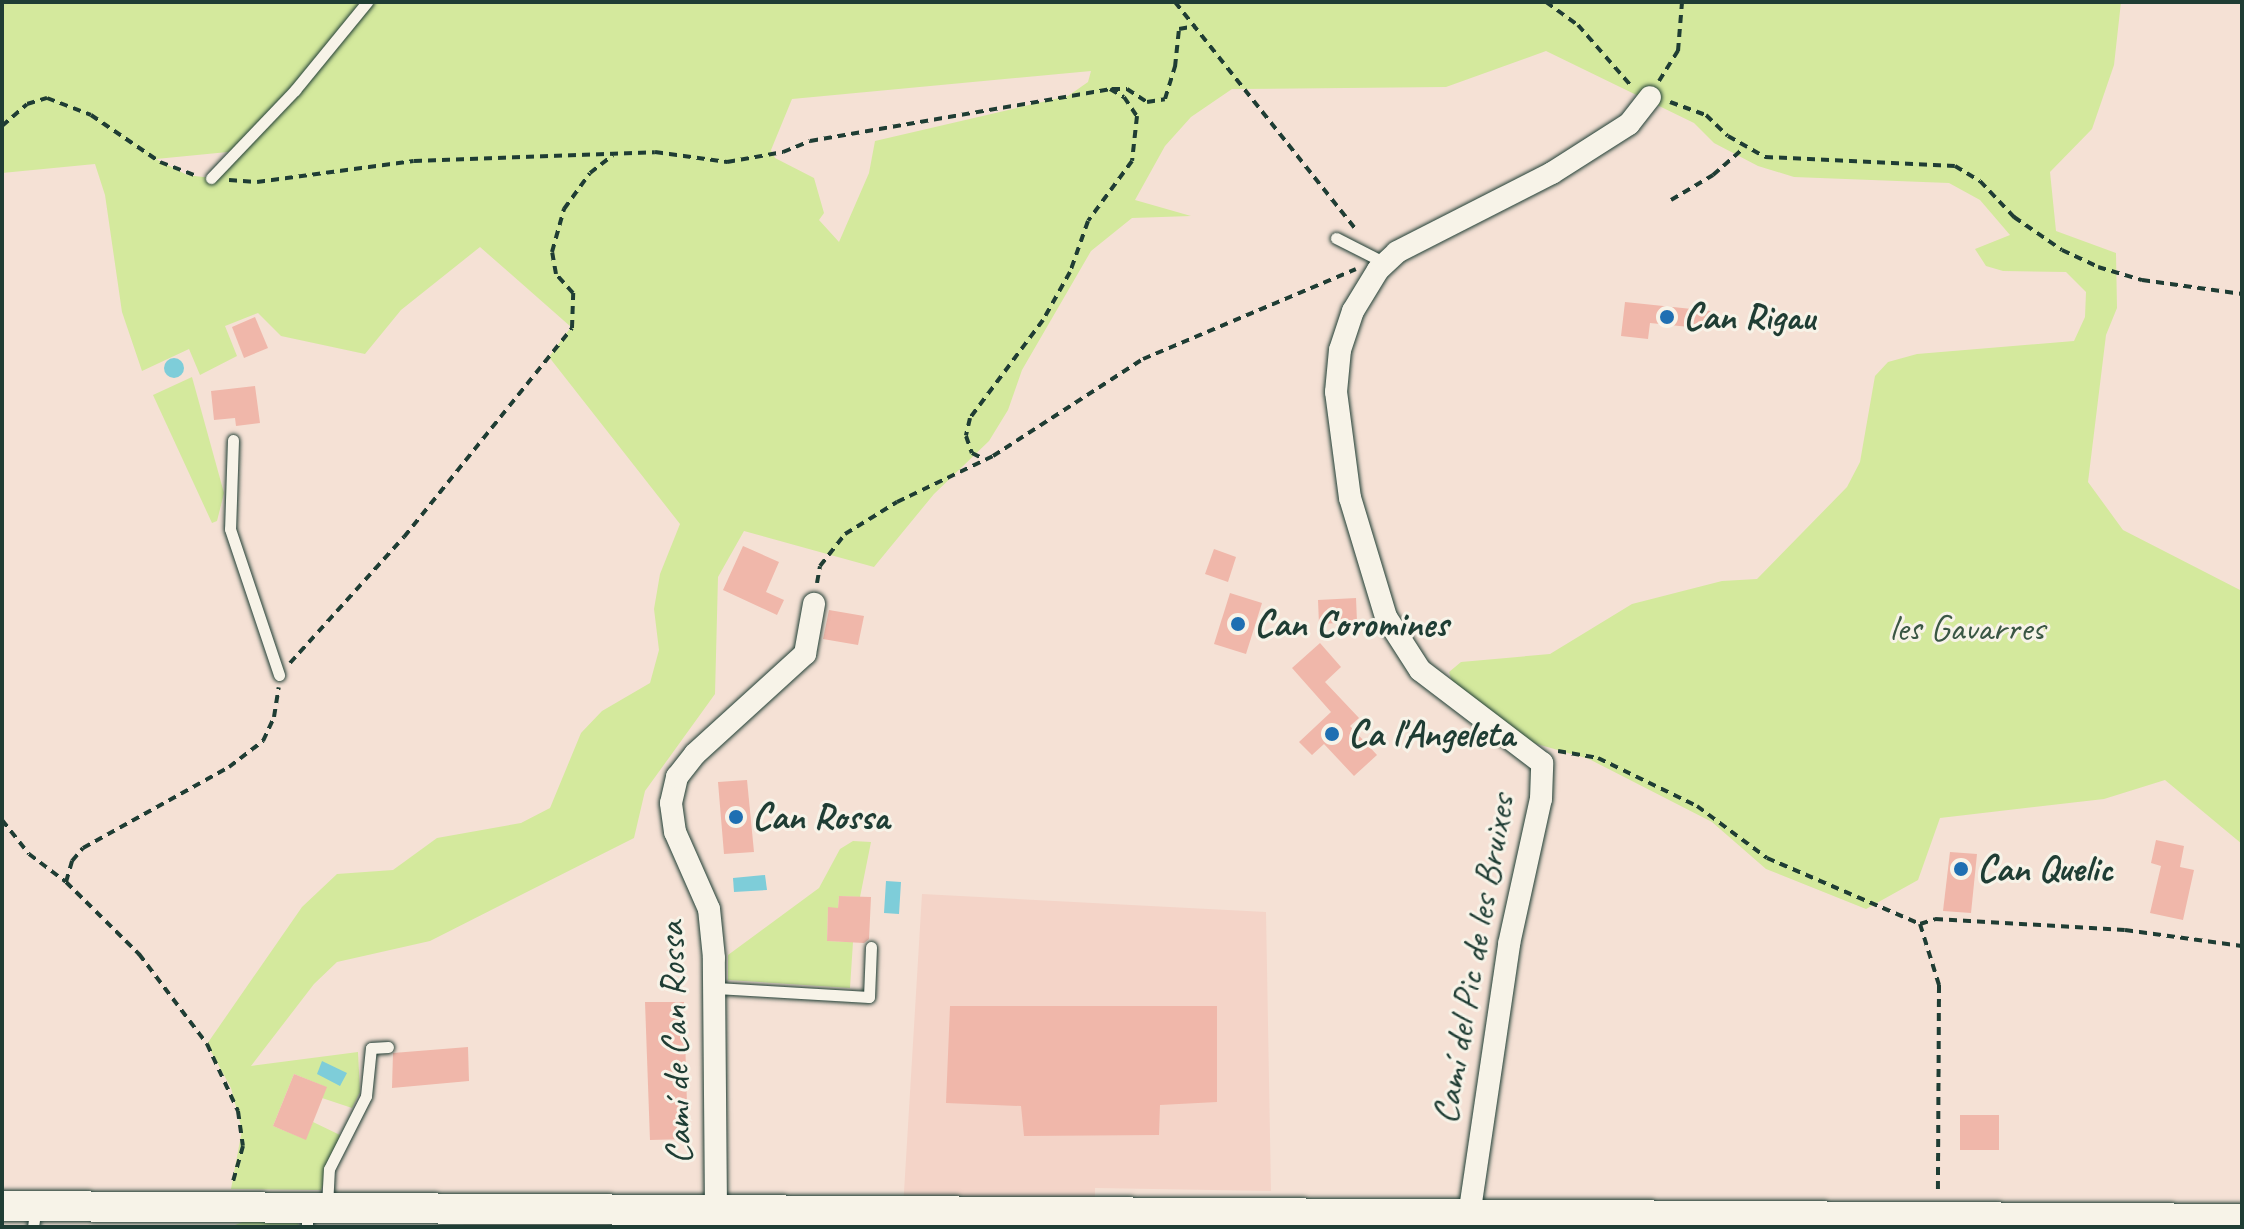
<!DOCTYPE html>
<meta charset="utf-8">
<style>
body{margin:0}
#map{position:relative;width:2244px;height:1229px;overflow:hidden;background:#f5e1d5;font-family:Caveat,sans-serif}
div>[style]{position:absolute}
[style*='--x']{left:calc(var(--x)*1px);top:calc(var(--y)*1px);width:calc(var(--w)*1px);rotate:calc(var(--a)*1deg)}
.built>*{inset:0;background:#f4d4c8}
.green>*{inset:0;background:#d4e99d}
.water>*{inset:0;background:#7ecdd9}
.round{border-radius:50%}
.building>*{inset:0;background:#f0b7aa}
.path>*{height:4px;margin-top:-2px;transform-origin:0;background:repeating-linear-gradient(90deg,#1f3d34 0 8px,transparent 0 14px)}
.roads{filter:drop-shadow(0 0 2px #1f3d34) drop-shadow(0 0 2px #1f3d34)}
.service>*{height:11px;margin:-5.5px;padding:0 5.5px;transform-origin:5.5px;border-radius:5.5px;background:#f7f3e8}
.minor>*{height:22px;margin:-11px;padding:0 11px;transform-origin:11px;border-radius:11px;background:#f7f3e8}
.secondary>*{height:30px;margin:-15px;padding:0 15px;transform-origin:15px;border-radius:15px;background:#f7f3e8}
.dots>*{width:22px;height:22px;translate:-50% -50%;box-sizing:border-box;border:4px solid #f7f3e8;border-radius:50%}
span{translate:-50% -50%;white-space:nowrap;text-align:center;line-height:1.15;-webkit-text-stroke:6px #f7f3e8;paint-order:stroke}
.poi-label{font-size:38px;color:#1f3d34;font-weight:700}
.left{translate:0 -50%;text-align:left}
.park-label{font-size:38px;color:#3a5744}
.street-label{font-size:38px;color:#1f3d34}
.frame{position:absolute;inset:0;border:4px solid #1f3d34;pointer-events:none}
</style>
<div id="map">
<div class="built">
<div style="clip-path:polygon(922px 894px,1266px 912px,1271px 1191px,1095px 1188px,1095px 1227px,463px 1227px,464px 1222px,902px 1225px)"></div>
</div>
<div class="green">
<div style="clip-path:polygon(evenodd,2px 2px,2121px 2px,2114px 65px,2092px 129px,2050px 172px,2056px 231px,2116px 253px,2117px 308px,2106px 335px,2088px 482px,2123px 530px,2242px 591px,2242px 844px,2165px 780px,2104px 799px,1940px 818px,1918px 880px,1866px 909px,1766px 869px,1712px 822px,1589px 759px,1530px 742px,1454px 688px,1449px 672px,1461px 662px,1550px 654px,1632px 604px,1722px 581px,1757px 579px,1847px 487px,1860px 462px,1875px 376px,1888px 362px,1917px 354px,2074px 341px,2085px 317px,2086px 292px,2066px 272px,2003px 271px,1986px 266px,1975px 249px,2010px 235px,1980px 200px,1949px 183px,1794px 177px,1758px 166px,1714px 143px,1694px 123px,1546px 51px,1446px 87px,1232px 89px,1191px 117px,1165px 146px,1135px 200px,1191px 216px,1132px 218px,1091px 251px,1022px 370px,1008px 410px,989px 441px,934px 494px,874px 567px,744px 531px,718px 577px,715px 694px,645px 791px,634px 838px,430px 941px,337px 962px,314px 984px,251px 1066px,358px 1052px,360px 1092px,352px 1108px,322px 1098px,326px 1087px,294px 1074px,273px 1126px,305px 1139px,313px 1122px,340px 1135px,321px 1190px,231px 1189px,242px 1130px,231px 1088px,207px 1044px,302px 907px,337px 874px,393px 870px,437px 838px,521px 823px,550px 808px,581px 733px,602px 711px,650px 683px,659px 650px,654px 609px,660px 574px,680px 524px,549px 357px,571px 327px,480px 247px,401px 310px,365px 354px,281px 336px,258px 313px,225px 326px,237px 356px,200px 375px,189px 349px,142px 371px,122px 312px,105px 195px,95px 164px,2px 173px,2px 2px,1091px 71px,1088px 82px,1068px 96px,875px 141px,869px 173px,839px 242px,819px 220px,824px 213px,814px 178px,775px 158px,771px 150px,792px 99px,1091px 71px,2px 2px,238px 151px,211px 178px,187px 175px,156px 159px,238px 151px)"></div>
<div style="clip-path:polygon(192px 377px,224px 493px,217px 521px,212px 523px,153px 395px)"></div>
<div style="clip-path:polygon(853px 841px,871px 842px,860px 897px,839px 896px,838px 908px,828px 908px,827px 941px,853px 942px,850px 988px,728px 980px,728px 955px,819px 888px,840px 849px)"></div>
<div style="clip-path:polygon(245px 1221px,298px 1221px,298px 1227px,230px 1227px)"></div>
</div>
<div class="water">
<div class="round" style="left:164px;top:358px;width:20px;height:20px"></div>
<div style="clip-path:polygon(765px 875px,767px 890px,734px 892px,733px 878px)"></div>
<div style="clip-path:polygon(886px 881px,901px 882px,899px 914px,884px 913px)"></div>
<div style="clip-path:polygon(322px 1061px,347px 1073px,340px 1086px,317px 1074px)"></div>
</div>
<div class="building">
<div style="clip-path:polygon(1625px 302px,1711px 311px,1709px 329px,1650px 323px,1648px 339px,1621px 336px)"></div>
<div style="clip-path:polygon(255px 317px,268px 348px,244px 358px,232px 327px)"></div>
<div style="clip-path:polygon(255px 386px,260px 423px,236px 426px,235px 418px,214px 420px,211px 391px)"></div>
<div style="clip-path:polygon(743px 546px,779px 562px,766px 592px,784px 600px,777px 615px,723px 590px)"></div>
<div style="clip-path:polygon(1214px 549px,1236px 557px,1228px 582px,1205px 574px)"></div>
<div style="clip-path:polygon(1230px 593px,1262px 603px,1246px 654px,1214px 644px)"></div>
<div style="clip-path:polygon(1356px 598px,1357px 622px,1319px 624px,1318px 600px)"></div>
<div style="clip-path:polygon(829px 610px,864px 616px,858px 645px,823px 639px)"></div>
<div style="clip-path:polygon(1320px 643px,1341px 667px,1325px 682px,1359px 718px,1350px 726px,1377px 755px,1354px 776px,1324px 744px,1312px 755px,1299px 742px,1331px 712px,1292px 668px)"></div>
<div style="clip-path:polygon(747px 780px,754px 852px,724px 854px,718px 782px)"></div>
<div style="clip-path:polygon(2156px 840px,2184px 846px,2180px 867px,2194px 870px,2183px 920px,2150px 913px,2161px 866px,2151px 863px)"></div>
<div style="clip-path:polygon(1950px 852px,1977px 854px,1971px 913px,1943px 911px)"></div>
<div style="clip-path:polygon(839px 896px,871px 897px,869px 939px,864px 943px,827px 941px,828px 907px,838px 908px)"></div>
<div style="clip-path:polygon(645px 1002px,684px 1002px,688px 1139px,650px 1140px)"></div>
<div style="clip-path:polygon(950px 1006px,1217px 1006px,1217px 1102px,1160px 1105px,1159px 1135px,1024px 1136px,1021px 1106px,946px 1103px)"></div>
<div style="clip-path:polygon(468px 1047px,469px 1081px,392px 1088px,393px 1053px)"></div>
<div style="clip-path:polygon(294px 1074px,327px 1087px,306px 1140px,273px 1126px)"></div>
<div style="clip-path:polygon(1960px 1115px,1999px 1115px,1999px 1150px,1960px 1150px)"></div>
</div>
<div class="path">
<div style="--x:1175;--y:2;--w:289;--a:51.5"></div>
<div style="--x:1546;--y:2;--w:39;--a:36"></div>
<div style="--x:1578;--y:25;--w:82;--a:48.9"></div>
<div style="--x:1659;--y:81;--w:36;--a:-58"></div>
<div style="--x:1678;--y:51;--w:49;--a:-85.3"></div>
<div style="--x:1112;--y:89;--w:15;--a:0"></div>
<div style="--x:1127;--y:89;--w:24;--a:33"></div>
<div style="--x:1147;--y:102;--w:18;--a:-9"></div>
<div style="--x:1165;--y:99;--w:34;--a:-73"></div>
<div style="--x:1175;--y:67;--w:38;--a:-84"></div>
<div style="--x:1179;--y:29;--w:17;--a:-10"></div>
<div style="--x:1670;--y:102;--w:38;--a:20"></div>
<div style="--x:1706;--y:115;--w:30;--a:44"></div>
<div style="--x:1728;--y:136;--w:43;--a:29.6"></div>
<div style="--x:1765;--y:157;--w:190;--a:2.7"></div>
<div style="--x:1955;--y:166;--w:29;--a:31"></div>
<div style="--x:1980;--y:181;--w:50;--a:46.6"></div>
<div style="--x:2014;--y:217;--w:58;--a:34.5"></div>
<div style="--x:2062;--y:250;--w:40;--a:25"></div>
<div style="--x:2098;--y:267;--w:46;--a:16.5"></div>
<div style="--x:2142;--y:280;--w:101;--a:8"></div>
<div style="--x:2;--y:126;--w:33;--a:-41"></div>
<div style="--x:27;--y:104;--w:21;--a:-17"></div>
<div style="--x:47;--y:98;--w:47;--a:21.1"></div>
<div style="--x:91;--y:115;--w:83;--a:34.3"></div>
<div style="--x:160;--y:162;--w:39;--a:21"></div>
<div style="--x:229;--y:180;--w:28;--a:4"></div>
<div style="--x:257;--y:182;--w:158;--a:-7.6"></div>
<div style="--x:414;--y:161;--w:241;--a:-2.1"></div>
<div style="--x:655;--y:152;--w:73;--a:7.9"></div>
<div style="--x:727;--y:162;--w:57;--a:-10.1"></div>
<div style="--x:783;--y:152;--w:29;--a:-22"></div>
<div style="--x:810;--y:141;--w:304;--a:-9.8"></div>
<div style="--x:1110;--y:89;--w:16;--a:30"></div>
<div style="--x:1124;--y:97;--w:23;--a:56"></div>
<div style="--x:1137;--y:116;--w:45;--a:96.3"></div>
<div style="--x:1132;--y:161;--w:74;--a:126.3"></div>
<div style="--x:1088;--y:221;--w:54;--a:109.4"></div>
<div style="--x:1070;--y:272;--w:55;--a:119.4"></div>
<div style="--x:1043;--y:320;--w:122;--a:126.7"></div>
<div style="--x:970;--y:418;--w:18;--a:103"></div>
<div style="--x:966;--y:436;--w:18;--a:71"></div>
<div style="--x:972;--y:453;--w:13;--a:27"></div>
<div style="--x:1671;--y:200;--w:49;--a:-30.8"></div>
<div style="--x:1713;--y:175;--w:44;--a:-41.3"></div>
<div style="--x:817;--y:583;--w:17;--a:-80"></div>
<div style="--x:820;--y:566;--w:41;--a:-52"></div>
<div style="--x:845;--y:534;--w:61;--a:-31.6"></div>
<div style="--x:897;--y:502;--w:106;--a:-25.6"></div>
<div style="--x:993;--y:456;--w:179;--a:-32.9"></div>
<div style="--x:1143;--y:359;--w:231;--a:-22.9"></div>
<div style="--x:290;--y:663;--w:170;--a:-47.9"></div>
<div style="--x:404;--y:537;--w:268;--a:-51.2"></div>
<div style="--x:572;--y:328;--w:35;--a:-88"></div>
<div style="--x:573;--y:293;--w:25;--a:-132"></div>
<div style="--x:556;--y:274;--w:22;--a:-100"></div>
<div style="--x:552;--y:252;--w:45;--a:-74.4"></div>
<div style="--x:564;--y:209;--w:44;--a:-54.2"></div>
<div style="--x:590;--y:173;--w:29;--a:-38"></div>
<div style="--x:1558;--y:751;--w:41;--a:9.9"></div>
<div style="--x:1598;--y:758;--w:110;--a:25.9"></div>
<div style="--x:1697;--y:806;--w:87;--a:36.6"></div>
<div style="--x:1767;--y:858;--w:167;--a:23.3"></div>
<div style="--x:1920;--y:924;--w:16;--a:-18"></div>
<div style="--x:1935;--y:919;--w:190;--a:3.3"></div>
<div style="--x:2125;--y:930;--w:118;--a:7.8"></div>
<div style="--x:2;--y:820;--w:43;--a:51.5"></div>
<div style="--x:29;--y:854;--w:46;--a:37.1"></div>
<div style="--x:66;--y:882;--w:103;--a:44.6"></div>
<div style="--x:139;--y:954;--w:113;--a:52.9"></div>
<div style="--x:207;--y:1044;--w:74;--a:65.2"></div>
<div style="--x:238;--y:1111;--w:35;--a:82"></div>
<div style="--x:243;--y:1146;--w:41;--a:105.8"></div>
<div style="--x:66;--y:882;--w:22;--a:-74"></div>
<div style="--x:72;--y:861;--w:17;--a:-50"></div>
<div style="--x:83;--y:848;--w:167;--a:-29"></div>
<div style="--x:229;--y:767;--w:43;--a:-37.4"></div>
<div style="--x:263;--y:741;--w:26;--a:-65"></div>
<div style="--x:274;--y:717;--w:30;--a:-81"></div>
<div style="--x:1920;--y:924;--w:64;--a:72.7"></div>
<div style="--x:1939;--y:985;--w:206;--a:90.3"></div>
</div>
<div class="roads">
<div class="service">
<div style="--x:211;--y:178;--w:122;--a:-46.3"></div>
<div style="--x:295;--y:90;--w:114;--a:-50.7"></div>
<div style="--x:1336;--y:238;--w:55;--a:27"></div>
<div style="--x:233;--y:440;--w:89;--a:91.9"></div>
<div style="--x:230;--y:529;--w:154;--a:71.4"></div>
<div style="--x:716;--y:988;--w:153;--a:3.4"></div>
<div style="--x:869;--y:997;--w:50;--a:-87.7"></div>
<div style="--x:327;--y:1206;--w:37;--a:-87"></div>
<div style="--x:329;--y:1169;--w:82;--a:-63.1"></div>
<div style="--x:366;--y:1096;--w:48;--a:-84.1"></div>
<div style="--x:371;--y:1048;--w:17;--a:-3"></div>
<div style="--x:33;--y:1227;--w:21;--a:-82"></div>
<div style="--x:307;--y:1227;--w:19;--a:-90"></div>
</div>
<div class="minor">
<div style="--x:716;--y:1208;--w:250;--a:-90.5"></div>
<div style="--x:714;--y:958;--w:49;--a:-95.8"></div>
<div style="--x:709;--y:909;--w:84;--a:-113.8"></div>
<div style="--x:675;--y:832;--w:29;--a:-98"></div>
<div style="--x:671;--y:803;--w:27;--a:-77"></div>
<div style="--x:677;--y:777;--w:29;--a:-52"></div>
<div style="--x:695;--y:754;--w:149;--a:-42.3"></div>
<div style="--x:805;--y:654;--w:51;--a:-79.8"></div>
<div style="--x:1469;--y:1216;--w:275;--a:-81.6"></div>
<div style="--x:1509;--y:944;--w:148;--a:-77.6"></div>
<div style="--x:1541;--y:799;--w:36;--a:-88"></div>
<div style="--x:1542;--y:763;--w:153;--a:-142.7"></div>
<div style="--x:1420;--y:670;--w:63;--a:-122.7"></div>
<div style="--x:1386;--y:617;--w:124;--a:-106.8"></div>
<div style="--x:1350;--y:498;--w:107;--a:-97.5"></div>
<div style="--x:1336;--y:392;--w:42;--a:-84.6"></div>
<div style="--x:1340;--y:350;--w:41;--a:-71.6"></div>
<div style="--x:1353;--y:311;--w:48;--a:-58.6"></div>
<div style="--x:1378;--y:270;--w:26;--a:-43"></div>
<div style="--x:1397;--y:252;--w:174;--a:-27"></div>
<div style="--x:1552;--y:173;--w:91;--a:-32.5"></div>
<div style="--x:1629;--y:124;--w:34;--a:-52"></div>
</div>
<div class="secondary">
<div style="--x:2;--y:1206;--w:2240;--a:0.33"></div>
</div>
</div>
<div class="dots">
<div style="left:1667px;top:317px;background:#1f6fb2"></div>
<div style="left:1238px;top:624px;background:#1f6fb2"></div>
<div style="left:1332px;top:734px;background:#1f6fb2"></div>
<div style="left:736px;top:817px;background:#1f6fb2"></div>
<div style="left:1961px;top:869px;background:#1f6fb2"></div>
</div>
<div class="poi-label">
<span class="left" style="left:1683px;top:317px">Can Rigau</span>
<span class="left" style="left:1254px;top:624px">Can Coromines</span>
<span class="left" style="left:1348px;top:734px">Ca l'Angeleta</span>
<span class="left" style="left:752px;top:817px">Can Rossa</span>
<span class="left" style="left:1977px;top:869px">Can Quelic</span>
</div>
<div class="park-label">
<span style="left:1967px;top:628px">les Gavarres</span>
</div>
<div class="street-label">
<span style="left:1473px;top:959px;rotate:-80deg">Camí del Pic de les Bruixes</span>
<span style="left:675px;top:1043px;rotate:-92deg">Camí de Can Rossa</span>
</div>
<div class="frame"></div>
</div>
